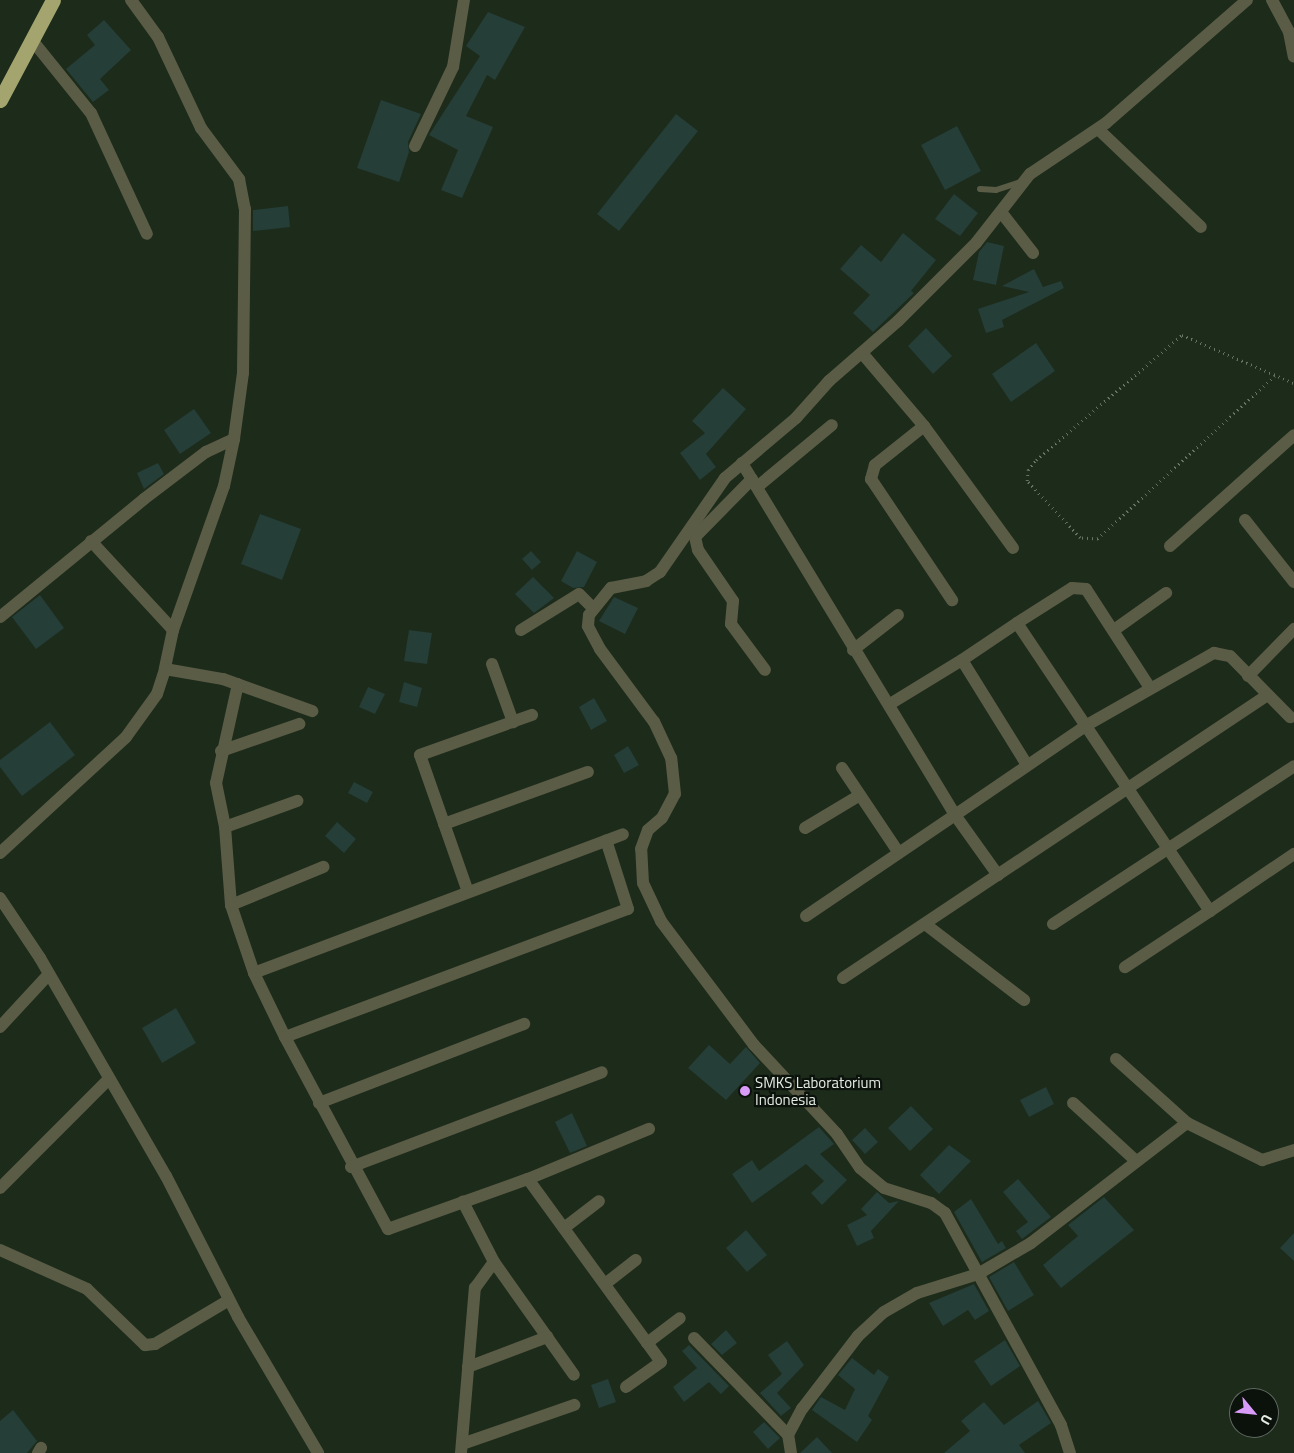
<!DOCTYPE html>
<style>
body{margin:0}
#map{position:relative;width:1294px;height:1453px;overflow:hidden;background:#1d2b1b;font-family:"Titillium Web",sans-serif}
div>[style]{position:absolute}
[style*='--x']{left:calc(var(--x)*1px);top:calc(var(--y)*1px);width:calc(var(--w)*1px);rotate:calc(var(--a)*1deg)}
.building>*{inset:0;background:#253e38}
.path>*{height:2.5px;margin-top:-1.25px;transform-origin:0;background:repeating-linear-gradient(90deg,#677466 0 1px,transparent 0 5px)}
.lane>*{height:6px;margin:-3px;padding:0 3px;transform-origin:3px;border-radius:3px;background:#5b5c46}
.street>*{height:12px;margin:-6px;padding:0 6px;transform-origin:6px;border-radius:6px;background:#5b5c46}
.highway>*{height:15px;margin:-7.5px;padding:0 7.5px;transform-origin:7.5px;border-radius:7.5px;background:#a4a56e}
.dots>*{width:14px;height:14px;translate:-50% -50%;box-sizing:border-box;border:2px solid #0b110b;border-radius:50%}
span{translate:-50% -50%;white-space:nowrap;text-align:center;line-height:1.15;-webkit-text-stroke:4.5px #0b110b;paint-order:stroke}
.poi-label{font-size:15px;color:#e3ece2}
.left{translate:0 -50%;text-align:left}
.north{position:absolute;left:1229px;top:1388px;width:50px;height:50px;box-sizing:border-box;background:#0b110b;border:1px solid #616961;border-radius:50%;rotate:118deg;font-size:14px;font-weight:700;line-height:20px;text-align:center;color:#e3ece2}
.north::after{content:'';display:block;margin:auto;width:18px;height:22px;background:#d89bf8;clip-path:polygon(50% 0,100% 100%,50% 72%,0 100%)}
</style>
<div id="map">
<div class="building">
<div style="clip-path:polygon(488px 12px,525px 27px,495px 80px,487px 75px,466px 116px,493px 127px,462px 198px,441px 190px,458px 150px,429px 135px,480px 56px,466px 46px)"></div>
<div style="clip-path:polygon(104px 20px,131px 50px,100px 79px,109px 90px,93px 102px,66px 69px,95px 45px,87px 35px)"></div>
<div style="clip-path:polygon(381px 100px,421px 114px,408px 142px,409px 152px,399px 182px,357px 168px)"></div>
<div style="clip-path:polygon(676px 114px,698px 131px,619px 231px,597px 214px)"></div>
<div style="clip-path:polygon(957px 126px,981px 171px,945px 190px,921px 145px)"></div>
<div style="clip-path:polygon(954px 194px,978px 213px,960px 236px,935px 219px)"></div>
<div style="clip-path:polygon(288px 206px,290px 227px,253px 231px,253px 210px)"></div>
<div style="clip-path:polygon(903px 233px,936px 260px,911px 291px,914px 293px,873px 332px,853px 313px,870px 295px,840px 269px,861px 245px,881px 262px)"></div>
<div style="clip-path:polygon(987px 242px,1004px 246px,996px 285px,973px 280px,979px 252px)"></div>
<div style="clip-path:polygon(1034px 269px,1043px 287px,1061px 281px,1064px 288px,1002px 320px,1004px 327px,986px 333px,978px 309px,1029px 292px,1002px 286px)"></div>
<div style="clip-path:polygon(926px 328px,952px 356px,933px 374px,908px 346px)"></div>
<div style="clip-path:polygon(1036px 343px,1055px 371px,1011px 402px,992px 374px)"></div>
<div style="clip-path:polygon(723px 388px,746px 409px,706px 454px,716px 467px,700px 480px,680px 453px,705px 433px,692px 421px)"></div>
<div style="clip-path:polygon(194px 409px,211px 433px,180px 454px,164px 430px)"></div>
<div style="clip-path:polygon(158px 463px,164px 474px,144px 489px,137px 473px)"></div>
<div style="clip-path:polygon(260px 514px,301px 529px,282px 580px,241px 564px)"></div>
<div style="clip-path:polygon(531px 551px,541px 562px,532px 570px,522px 559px)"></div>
<div style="clip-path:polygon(577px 551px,597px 562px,584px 587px,573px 588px,561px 581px)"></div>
<div style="clip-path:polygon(533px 577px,554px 598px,534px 613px,515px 594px)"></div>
<div style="clip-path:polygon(40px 595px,64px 628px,36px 649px,12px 617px)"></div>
<div style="clip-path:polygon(614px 597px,638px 608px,625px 634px,599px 621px)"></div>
<div style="clip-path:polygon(409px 630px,432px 633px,427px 664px,404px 661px)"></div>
<div style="clip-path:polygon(404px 682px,422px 688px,417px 707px,399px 702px)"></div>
<div style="clip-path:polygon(368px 687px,385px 694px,375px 714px,359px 707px)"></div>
<div style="clip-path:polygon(594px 698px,607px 721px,591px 730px,579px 707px)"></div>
<div style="clip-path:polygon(50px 722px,75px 755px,22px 796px,0 767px,0 760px)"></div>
<div style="clip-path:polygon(628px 746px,639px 765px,624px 773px,614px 755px)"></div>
<div style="clip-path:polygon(354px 782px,373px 792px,367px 803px,348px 793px)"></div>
<div style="clip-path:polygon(337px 822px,356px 839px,344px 853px,325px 836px)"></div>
<div style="clip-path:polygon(176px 1008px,196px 1043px,162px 1063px,142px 1028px)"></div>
<div style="clip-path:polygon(709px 1045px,730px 1064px,746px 1047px,760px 1063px,726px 1100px,688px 1068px)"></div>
<div style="clip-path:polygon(1046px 1087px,1054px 1104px,1029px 1117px,1020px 1100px)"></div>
<div style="clip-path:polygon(911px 1106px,933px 1129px,910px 1151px,888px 1128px)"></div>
<div style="clip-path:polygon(572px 1113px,587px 1146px,570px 1153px,555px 1122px)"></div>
<div style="clip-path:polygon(819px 1127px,834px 1144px,820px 1154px,847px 1180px,822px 1205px,811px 1193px,824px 1181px,806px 1164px,752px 1203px,732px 1174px,752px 1160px,759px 1171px)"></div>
<div style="clip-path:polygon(865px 1128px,878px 1142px,865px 1154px,852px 1140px)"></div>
<div style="clip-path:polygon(949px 1145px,971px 1161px,939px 1194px,920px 1175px)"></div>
<div style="clip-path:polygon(1018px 1179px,1051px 1217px,1022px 1239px,1016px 1231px,1028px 1222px,1003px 1192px)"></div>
<div style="clip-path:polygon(877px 1192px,889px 1203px,899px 1201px,871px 1231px,874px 1238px,857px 1246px,847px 1225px,867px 1215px,861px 1209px)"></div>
<div style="clip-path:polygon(1104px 1197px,1134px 1230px,1061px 1288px,1043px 1265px,1078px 1236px,1068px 1225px)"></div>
<div style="clip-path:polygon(971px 1199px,998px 1244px,1002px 1241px,1006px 1248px,982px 1262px,954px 1212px)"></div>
<div style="clip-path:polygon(746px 1230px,767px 1255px,747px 1272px,726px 1248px)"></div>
<div style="clip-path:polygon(1294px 1233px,1294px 1261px,1280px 1248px)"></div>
<div style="clip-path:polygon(1014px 1262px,1034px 1295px,1008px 1311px,989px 1277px)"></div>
<div style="clip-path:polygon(974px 1284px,989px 1311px,975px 1320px,968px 1310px,943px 1326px,929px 1303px)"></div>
<div style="clip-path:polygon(726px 1330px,737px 1343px,722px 1355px,711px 1344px)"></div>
<div style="clip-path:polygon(1005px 1340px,1020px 1366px,991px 1386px,974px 1361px)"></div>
<div style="clip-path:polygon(787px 1341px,804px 1365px,777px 1393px,791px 1408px,781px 1416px,760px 1393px,782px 1374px,768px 1355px)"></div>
<div style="clip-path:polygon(689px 1345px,729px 1386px,721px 1394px,709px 1382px,684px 1402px,673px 1387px,697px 1368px,682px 1351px)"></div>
<div style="clip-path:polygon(852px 1358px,874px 1375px,878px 1369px,889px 1377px,868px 1416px,872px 1420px,857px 1442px,812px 1410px,821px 1397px,845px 1410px,855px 1389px,838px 1375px)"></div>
<div style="clip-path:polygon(608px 1379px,616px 1402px,599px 1408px,591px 1385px)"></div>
<div style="clip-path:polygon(1038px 1401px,1051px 1423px,1019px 1445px,1025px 1453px,944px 1453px,970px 1431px,961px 1421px,984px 1402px,1004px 1425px)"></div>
<div style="clip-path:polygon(13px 1410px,37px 1441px,27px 1453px,0 1453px,0 1421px)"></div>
<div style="clip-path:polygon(764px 1422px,780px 1438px,768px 1449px,753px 1432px)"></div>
<div style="clip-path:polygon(817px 1437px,832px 1453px,800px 1453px)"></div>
</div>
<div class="path">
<div style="--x:1275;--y:376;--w:241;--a:137.4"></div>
<div style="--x:1098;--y:539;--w:18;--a:-177"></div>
<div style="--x:1080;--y:538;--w:78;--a:-132.9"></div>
<div style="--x:1027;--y:481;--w:11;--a:-85"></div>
<div style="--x:1028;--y:470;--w:13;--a:-51"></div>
<div style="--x:1036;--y:460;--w:192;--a:-40.6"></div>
<div style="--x:1182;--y:335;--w:122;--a:23.2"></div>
</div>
<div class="lane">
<div style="--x:980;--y:189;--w:16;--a:4"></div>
<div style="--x:996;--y:190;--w:25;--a:-18"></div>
</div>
<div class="street">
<div style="--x:131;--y:0;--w:46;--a:53.9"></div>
<div style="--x:158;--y:37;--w:101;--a:64.7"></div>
<div style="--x:201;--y:128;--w:64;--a:53.3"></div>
<div style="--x:239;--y:179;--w:31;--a:79"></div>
<div style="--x:245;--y:209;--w:164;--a:90.7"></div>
<div style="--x:243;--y:373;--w:67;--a:97.8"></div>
<div style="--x:234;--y:439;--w:48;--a:102"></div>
<div style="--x:224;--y:486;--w:153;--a:109.5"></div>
<div style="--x:173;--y:630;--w:40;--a:102"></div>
<div style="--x:165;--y:669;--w:59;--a:9.8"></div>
<div style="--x:223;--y:679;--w:95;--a:19.8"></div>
<div style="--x:1272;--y:0;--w:36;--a:62"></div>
<div style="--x:1289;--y:32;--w:25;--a:79"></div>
<div style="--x:32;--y:40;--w:94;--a:51.1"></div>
<div style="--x:91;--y:113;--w:133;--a:65.2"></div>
<div style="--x:1098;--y:129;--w:142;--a:43.6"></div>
<div style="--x:415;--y:146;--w:88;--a:-64.3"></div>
<div style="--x:453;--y:67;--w:68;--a:-80.7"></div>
<div style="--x:1001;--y:212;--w:52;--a:52"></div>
<div style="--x:862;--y:353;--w:96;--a:49.7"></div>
<div style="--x:924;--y:426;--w:151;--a:53.9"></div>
<div style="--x:924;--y:426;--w:63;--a:141.5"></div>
<div style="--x:875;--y:465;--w:15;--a:106"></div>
<div style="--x:871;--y:479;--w:146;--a:56.2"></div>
<div style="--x:742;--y:463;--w:411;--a:58.8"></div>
<div style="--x:955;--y:815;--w:160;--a:-34.3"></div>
<div style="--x:1087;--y:725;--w:146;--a:-29.6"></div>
<div style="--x:1214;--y:653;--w:16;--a:11"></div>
<div style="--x:1230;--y:656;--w:86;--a:45.5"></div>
<div style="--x:752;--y:479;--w:81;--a:134.5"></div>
<div style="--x:695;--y:537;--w:13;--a:77"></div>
<div style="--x:698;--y:550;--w:62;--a:55.5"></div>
<div style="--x:733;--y:601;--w:23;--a:95"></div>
<div style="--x:731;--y:624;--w:57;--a:53.5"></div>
<div style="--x:757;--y:487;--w:97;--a:-39.6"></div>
<div style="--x:1245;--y:520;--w:79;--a:51.7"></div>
<div style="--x:91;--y:541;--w:121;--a:47.3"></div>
<div style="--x:1170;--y:546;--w:166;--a:-41.8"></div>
<div style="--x:0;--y:617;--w:186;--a:-39.3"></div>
<div style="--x:144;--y:499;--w:78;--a:-37.2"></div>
<div style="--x:206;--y:452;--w:31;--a:-25"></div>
<div style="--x:1017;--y:623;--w:65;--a:-32.5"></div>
<div style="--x:1072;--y:588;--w:14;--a:4"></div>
<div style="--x:1086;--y:589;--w:118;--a:57.1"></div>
<div style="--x:521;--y:630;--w:68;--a:-31.8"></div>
<div style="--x:579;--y:594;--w:20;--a:45"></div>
<div style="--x:1114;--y:630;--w:64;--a:-35.4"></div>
<div style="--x:853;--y:650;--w:57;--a:-37.9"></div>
<div style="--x:492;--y:664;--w:62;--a:70.1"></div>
<div style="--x:1248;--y:676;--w:66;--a:-45.6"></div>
<div style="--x:238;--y:684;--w:101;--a:102.5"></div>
<div style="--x:216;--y:783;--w:45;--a:78.4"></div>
<div style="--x:225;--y:827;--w:78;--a:85.6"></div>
<div style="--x:231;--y:905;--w:72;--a:71.3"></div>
<div style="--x:254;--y:973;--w:71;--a:64.2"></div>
<div style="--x:285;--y:1037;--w:218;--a:61.8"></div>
<div style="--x:388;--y:1229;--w:149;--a:-19.7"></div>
<div style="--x:528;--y:1179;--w:131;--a:-22.5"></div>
<div style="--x:890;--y:704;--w:84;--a:-31.4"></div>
<div style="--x:221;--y:751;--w:83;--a:-19.1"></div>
<div style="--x:1027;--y:765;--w:123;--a:-121.8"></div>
<div style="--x:962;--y:660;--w:66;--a:-33.9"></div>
<div style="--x:1017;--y:623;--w:347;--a:56.2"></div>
<div style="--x:1210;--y:911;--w:102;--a:146.6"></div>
<div style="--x:842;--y:768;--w:102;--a:56.2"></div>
<div style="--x:444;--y:824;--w:153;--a:-19.9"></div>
<div style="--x:225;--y:827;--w:77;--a:-19.9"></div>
<div style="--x:805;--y:828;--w:64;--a:-31"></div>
<div style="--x:0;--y:853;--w:171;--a:-42.6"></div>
<div style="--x:126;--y:737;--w:53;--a:-54.2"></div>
<div style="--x:157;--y:694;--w:26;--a:-72"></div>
<div style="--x:468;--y:892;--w:145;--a:-109.3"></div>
<div style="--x:420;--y:755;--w:119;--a:-19.7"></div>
<div style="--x:0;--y:898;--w:72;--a:56.3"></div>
<div style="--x:40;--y:958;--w:252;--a:60"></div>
<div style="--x:166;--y:1176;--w:158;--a:62.9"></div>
<div style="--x:238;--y:1317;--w:158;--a:59.5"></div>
<div style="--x:231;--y:905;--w:100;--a:-22.4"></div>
<div style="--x:1210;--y:911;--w:102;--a:-34.2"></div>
<div style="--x:806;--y:916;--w:180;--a:-34.1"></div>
<div style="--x:955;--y:815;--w:74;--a:54.4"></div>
<div style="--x:925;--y:924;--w:125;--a:37.5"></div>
<div style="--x:1053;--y:924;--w:288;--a:-33.2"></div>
<div style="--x:254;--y:973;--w:394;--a:-20.6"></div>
<div style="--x:843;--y:978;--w:508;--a:-33.69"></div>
<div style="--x:0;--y:1027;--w:72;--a:-47.2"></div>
<div style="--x:285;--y:1037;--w:366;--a:-20.5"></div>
<div style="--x:628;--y:909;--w:72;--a:-107.7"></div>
<div style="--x:1116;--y:1059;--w:96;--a:42"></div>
<div style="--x:319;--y:1103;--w:220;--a:-21.1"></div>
<div style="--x:1073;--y:1103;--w:84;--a:42.6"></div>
<div style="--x:351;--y:1167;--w:268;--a:-20.7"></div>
<div style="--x:528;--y:1179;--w:226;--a:54"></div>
<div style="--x:661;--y:1362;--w:43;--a:144.5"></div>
<div style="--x:0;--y:1188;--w:154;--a:-45"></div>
<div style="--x:564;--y:1228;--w:44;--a:-37.6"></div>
<div style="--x:0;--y:1250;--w:95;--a:24.1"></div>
<div style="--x:87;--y:1289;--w:81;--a:44"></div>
<div style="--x:145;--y:1345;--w:10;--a:-6"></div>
<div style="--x:155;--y:1344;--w:86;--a:-30.7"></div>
<div style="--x:494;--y:1262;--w:138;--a:54.7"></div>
<div style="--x:605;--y:1284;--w:39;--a:-38"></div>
<div style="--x:694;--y:1338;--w:135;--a:45.9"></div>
<div style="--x:647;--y:1343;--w:41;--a:-37.1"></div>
<div style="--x:468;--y:1367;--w:85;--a:-20.8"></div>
<div style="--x:462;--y:1444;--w:119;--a:-19.2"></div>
<div style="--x:38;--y:1453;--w:6;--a:-59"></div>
<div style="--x:461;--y:1453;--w:166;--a:-85.2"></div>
<div style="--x:475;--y:1288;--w:32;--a:-54"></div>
<div style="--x:494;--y:1262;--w:68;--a:-117.3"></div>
<div style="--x:791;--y:1453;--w:18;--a:-99"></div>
<div style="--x:788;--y:1435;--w:30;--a:-62"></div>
<div style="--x:802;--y:1409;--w:92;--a:-52.5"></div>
<div style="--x:858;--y:1336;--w:35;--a:-43"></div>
<div style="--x:884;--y:1312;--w:38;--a:-30"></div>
<div style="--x:917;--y:1293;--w:64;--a:-17.3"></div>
<div style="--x:978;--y:1274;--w:61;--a:-30.3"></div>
<div style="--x:1031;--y:1243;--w:197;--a:-37.6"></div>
<div style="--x:1187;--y:1123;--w:84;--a:26.3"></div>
<div style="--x:1262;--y:1160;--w:34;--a:-17"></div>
<div style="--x:1070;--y:1453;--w:29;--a:-108"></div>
<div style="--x:1061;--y:1425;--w:242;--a:-118.7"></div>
<div style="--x:945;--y:1213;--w:17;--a:-144"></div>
<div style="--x:931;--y:1203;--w:49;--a:-162.3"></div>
<div style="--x:884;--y:1188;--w:31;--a:-140"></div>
<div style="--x:860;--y:1168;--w:41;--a:-124.1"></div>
<div style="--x:837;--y:1134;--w:122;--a:-133"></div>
<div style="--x:754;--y:1045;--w:155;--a:-126.9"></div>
<div style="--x:661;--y:921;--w:42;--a:-115.3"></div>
<div style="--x:643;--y:883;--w:34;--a:-93"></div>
<div style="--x:641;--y:849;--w:20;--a:-70"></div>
<div style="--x:648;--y:830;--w:18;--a:-41"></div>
<div style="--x:662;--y:818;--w:27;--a:-62"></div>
<div style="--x:675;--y:794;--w:36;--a:-96"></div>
<div style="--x:671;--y:758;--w:40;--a:-115"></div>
<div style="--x:654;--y:722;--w:91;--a:-126.5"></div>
<div style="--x:600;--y:649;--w:26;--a:-118"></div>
<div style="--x:588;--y:626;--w:11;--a:-85"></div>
<div style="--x:589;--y:615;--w:35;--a:-51"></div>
<div style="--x:611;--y:588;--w:36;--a:-11"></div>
<div style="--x:646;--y:581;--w:17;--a:-33"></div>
<div style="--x:660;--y:572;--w:114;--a:-55.3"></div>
<div style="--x:725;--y:478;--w:93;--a:-40.2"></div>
<div style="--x:796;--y:418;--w:50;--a:-48.3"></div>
<div style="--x:829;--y:381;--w:91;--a:-41"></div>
<div style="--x:898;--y:321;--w:110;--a:-45"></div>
<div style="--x:976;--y:243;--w:88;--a:-52"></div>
<div style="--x:1030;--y:174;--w:92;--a:-33.9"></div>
<div style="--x:1106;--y:123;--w:187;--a:-41.1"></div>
</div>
<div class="highway">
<div style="--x:0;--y:100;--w:113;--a:-62.1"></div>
</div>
<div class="dots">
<div style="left:745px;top:1091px;background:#d89bf8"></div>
</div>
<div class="poi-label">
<span class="left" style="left:755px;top:1091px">SMKS Laboratorium<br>Indonesia</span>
</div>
<div class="north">U</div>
</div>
